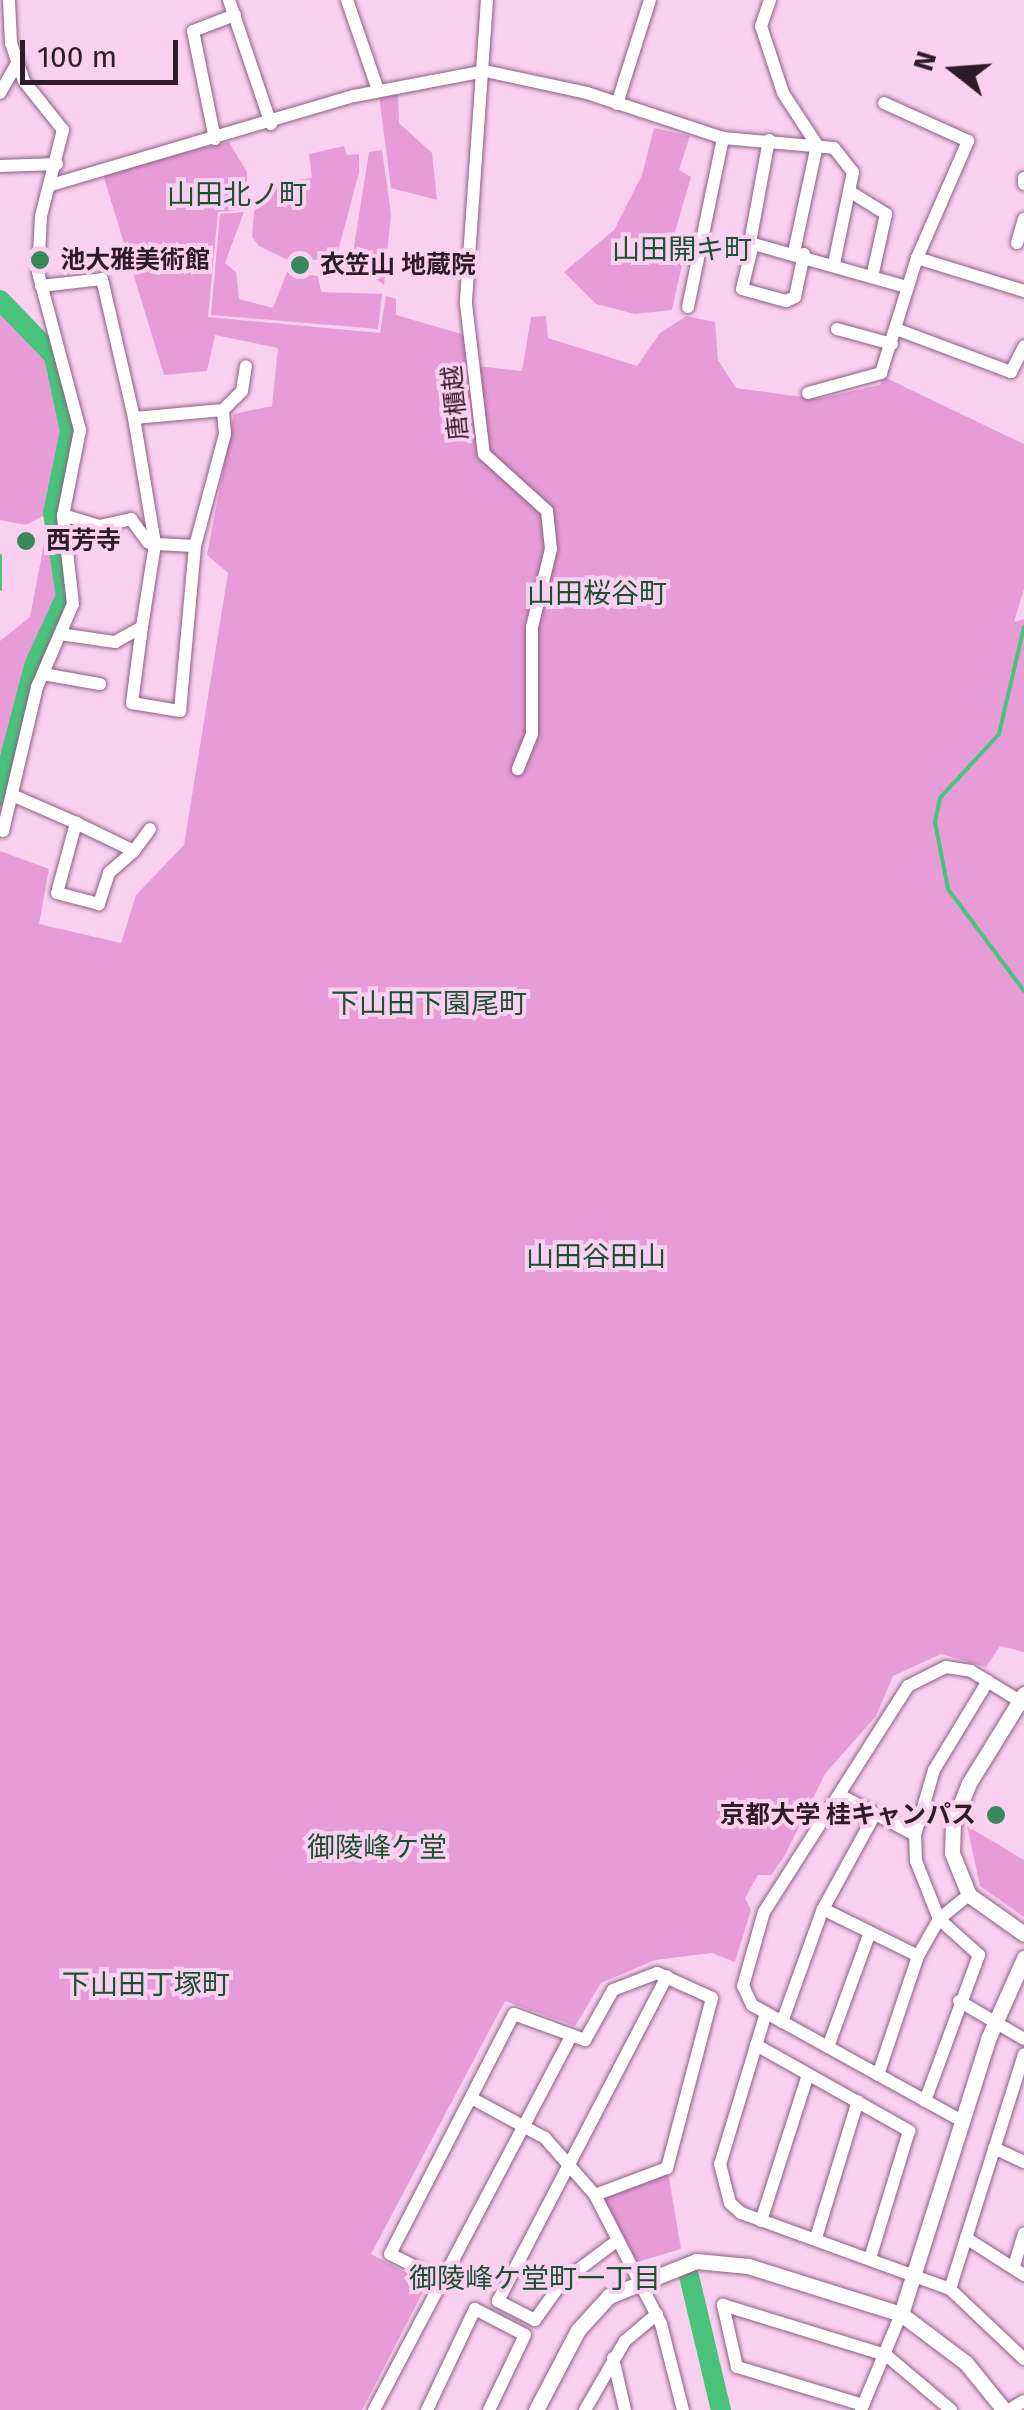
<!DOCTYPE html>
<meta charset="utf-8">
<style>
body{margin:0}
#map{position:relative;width:1024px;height:2410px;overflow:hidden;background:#fad0f0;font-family:"Fira Sans","Noto Sans JP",sans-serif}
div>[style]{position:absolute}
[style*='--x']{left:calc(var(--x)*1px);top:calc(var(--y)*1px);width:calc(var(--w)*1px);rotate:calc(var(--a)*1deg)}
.green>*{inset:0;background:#e79cd7}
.stream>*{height:4px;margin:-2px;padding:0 2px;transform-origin:2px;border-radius:2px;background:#49c37c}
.river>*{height:20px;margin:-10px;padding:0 10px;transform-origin:10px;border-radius:10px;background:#49c37c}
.roads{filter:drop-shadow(0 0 2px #8d5f83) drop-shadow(0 0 2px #8d5f83)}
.minor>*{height:12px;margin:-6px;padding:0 6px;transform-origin:6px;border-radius:6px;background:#fff}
.tertiary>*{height:15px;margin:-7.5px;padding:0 7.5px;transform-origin:7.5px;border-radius:7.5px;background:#fff}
.dots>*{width:28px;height:28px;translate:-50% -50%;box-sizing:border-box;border:5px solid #fad0f0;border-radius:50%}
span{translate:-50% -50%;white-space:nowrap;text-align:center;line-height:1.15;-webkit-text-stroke:8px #fad0f0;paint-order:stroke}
.poi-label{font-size:25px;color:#2e1b2a;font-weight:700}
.left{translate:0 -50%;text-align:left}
.right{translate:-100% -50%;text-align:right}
.street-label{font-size:25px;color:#2e1b2a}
.neighbourhood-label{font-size:28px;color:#195131}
.north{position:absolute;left:904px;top:20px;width:100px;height:100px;-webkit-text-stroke:8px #fad0f0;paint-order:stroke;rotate:287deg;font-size:28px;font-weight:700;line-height:40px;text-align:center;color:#2e1b2a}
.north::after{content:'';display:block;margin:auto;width:35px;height:45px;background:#2e1b2a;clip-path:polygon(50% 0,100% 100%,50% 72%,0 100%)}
.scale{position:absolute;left:20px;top:40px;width:158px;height:45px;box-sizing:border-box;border:5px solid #2e1b2a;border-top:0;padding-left:12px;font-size:30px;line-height:35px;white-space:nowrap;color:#2e1b2a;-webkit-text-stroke:8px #fad0f0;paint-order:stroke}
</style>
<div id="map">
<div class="green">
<div style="clip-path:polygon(379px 95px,398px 95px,399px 123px,432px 153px,437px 200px,391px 188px)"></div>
<div style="clip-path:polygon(654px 128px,690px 136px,679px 170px,691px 177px,675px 232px,687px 241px,672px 310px,635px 314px,596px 304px,564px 272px,614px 230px,642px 175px)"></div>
<div style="clip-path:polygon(229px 142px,247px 172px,248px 209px,218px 212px,208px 317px,380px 333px,386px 296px,396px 299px,396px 315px,472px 337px,477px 366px,522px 371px,531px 317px,546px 316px,548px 338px,637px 366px,660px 333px,686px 316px,715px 322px,718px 360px,736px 388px,817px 399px,880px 385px,884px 377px,1024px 444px,1024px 589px,1014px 622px,1024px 619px,1024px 1652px,1000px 1646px,986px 1667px,941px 1654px,893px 1676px,876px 1716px,825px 1774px,784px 1857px,771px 1875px,758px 1875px,745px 1898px,751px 1910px,735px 1962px,712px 1953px,655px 1960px,601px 1983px,575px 2026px,505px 2001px,371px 2254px,427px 2284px,362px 2410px,0 2410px,0 851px,49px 869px,39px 924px,121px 943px,136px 895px,184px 845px,228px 573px,207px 555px,234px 414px,272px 406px,278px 348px,215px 335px,207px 371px,164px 375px,102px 171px)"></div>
<div style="clip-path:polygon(344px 146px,347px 155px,359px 154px,359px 172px,336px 259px,290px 261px,259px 246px,252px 237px,254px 212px,270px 184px,312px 178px,309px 154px)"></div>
<div style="clip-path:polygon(382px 150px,391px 214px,384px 285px,352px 259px,369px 152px)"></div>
<div style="clip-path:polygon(244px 212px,225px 263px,236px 272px,239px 299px,273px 308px,287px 272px,318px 276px,321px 292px,382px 294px,378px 329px,211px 315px,220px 214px)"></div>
<div style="clip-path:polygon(0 308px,49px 357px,63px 424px,46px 514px,26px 525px,0 520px)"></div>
<div style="clip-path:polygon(44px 544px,52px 545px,57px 595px,21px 695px,0 842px,0 641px,30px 617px)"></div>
<div style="clip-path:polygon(967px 1826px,1024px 1860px,1024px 1917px,980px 1886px)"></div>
<div style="clip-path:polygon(668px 2172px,681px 2249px,637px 2262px,604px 2198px)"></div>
</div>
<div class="stream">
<div style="--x:0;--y:556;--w:33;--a:90"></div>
<div style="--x:1024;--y:627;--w:110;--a:103.2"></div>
<div style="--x:999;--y:734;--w:87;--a:132.7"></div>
<div style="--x:940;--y:798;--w:25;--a:102"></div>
<div style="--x:935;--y:822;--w:68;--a:79"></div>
<div style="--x:948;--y:889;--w:127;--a:53.3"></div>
</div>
<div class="river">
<div style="--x:0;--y:300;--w:78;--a:46"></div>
<div style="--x:54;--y:356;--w:77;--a:78"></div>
<div style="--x:70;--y:431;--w:84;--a:101.7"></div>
<div style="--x:53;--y:513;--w:84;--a:81.1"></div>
<div style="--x:66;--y:596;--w:77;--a:114.6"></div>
<div style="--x:34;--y:666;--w:134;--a:104.7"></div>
<div style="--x:689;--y:2276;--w:138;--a:76.6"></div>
</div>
<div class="roads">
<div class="minor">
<div style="--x:229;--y:0;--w:131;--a:71.3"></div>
<div style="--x:347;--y:0;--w:95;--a:71"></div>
<div style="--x:487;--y:0;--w:305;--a:94"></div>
<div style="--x:466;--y:304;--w:151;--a:83.2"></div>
<div style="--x:484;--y:454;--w:85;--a:42.1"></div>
<div style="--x:547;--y:511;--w:38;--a:84"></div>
<div style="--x:551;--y:549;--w:80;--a:103.7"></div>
<div style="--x:532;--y:627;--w:107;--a:90"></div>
<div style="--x:532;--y:734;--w:38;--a:112"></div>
<div style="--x:770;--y:0;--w:28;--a:109"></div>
<div style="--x:761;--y:26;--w:71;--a:71.8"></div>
<div style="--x:783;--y:93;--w:62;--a:56.8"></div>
<div style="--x:817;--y:145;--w:109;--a:102.1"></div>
<div style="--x:0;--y:93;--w:34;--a:-60"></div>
<div style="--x:617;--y:104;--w:109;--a:-72.4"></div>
<div style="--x:215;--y:139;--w:110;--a:-101.5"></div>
<div style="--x:193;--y:31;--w:45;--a:-20.9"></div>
<div style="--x:769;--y:140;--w:105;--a:100.5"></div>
<div style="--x:750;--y:243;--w:163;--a:15.7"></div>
<div style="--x:0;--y:166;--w:57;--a:-2"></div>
<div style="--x:1024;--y:178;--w:6;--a:90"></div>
<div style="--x:51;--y:185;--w:316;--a:-16.4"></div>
<div style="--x:354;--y:96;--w:133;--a:-10.8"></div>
<div style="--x:485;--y:71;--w:104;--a:12.2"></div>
<div style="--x:587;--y:93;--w:143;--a:18.3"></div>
<div style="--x:723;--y:138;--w:111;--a:5.1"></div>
<div style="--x:834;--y:148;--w:31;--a:52"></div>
<div style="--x:853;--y:172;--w:94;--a:101.7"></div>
<div style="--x:849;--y:191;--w:44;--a:31.9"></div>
<div style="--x:886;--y:214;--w:65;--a:102.5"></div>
<div style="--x:1017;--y:243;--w:25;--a:-74"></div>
<div style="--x:753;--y:244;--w:46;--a:103.7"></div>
<div style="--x:742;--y:289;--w:46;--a:15.3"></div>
<div style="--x:786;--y:301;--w:10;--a:-24"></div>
<div style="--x:795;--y:297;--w:44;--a:-78.2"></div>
<div style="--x:917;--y:258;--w:112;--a:17.1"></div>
<div style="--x:41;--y:286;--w:61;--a:-6.5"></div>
<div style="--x:102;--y:279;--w:143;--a:77"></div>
<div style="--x:688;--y:307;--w:173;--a:-78.3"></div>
<div style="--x:837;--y:329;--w:57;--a:15.3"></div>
<div style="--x:896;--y:329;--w:123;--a:20.5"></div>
<div style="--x:1011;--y:372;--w:29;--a:-63"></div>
<div style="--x:808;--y:393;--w:76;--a:-15.3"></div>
<div style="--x:881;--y:373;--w:121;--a:-72.6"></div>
<div style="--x:917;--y:258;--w:128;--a:-66.4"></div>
<div style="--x:968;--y:141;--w:92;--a:-155.7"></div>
<div style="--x:223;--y:410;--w:27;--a:-45"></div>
<div style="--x:242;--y:391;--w:25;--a:-81"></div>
<div style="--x:63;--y:515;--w:38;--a:17"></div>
<div style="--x:99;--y:526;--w:33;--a:-12"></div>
<div style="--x:131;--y:519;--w:29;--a:54"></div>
<div style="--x:148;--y:542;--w:7;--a:16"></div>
<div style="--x:155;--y:544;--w:40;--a:2.9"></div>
<div style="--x:195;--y:546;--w:116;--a:-75"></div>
<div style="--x:225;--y:434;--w:24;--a:-95"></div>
<div style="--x:223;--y:410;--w:89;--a:174.9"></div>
<div style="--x:134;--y:418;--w:128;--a:80.5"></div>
<div style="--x:155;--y:544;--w:84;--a:98.9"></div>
<div style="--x:60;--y:634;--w:56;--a:8.3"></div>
<div style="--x:115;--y:642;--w:31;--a:-29"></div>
<div style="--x:142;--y:627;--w:77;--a:97.5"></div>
<div style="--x:132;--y:703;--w:49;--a:9.5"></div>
<div style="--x:180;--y:711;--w:166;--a:-84.8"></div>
<div style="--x:43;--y:674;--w:58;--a:10"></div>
<div style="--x:12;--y:795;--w:70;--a:23.6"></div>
<div style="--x:76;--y:823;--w:64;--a:25.8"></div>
<div style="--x:134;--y:851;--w:33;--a:139"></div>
<div style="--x:109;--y:873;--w:33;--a:108"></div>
<div style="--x:99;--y:904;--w:43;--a:-165.3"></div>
<div style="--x:57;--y:893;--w:73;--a:-74.8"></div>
<div style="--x:3;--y:831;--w:148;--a:-76.7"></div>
<div style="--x:37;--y:687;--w:90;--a:-66.6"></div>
<div style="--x:73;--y:604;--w:89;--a:-96.5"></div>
<div style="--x:63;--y:516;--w:88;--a:-78.8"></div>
<div style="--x:80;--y:430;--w:163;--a:-104.9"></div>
<div style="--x:38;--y:272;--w:56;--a:-86.9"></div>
<div style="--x:41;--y:216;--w:89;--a:-75.7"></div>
<div style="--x:63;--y:130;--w:63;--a:-128.5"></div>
<div style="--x:24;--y:81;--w:40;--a:-108.9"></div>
<div style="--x:11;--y:43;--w:43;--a:-92.7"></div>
<div style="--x:134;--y:851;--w:27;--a:-54"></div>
<div style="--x:840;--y:1795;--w:85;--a:28.1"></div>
<div style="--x:823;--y:1909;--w:106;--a:26.3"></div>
<div style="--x:959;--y:2001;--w:75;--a:30.3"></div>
<div style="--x:766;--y:2013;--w:158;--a:106.9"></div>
<div style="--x:720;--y:2164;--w:40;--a:75.6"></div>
<div style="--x:730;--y:2203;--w:15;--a:42"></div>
<div style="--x:741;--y:2213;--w:222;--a:20"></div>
<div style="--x:950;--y:2289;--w:102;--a:43.4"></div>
<div style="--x:782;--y:2022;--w:120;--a:-70.1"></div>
<div style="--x:823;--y:1909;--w:106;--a:-61.3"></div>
<div style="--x:756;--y:2045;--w:176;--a:29.3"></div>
<div style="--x:909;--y:2131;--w:130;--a:107"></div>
<div style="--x:828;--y:2047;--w:122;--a:-69.9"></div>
<div style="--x:878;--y:2075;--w:126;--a:-71.4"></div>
<div style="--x:918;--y:1956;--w:43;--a:-60.4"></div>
<div style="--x:939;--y:1919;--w:38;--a:-39"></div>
<div style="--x:473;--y:2099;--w:82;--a:28.4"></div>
<div style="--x:545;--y:2138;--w:76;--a:48.7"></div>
<div style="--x:595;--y:2195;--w:145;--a:62.9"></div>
<div style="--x:661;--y:2324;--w:89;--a:75.7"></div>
<div style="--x:925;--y:2101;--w:156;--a:-69.7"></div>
<div style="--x:979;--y:1955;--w:54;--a:-138"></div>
<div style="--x:939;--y:1919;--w:62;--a:-111.6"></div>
<div style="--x:916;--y:1861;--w:26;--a:-92"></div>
<div style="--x:915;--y:1835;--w:68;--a:-73.7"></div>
<div style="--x:934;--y:1770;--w:104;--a:-58.8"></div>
<div style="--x:962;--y:2121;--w:240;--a:-151.1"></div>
<div style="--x:752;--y:2005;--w:21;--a:-115"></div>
<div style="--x:743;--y:1986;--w:77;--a:-74.2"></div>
<div style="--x:764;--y:1912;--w:268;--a:-57.5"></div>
<div style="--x:908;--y:1686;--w:42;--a:-26.6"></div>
<div style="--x:946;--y:1667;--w:25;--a:9"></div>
<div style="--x:971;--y:1671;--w:55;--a:31.7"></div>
<div style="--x:994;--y:2148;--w:33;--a:25"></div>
<div style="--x:761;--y:2221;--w:153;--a:-72.2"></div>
<div style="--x:816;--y:2238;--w:143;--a:-73"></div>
<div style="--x:966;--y:2238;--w:69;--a:32.5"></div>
<div style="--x:618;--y:2240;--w:70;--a:143.1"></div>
<div style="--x:562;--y:2282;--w:47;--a:125.4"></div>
<div style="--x:535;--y:2320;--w:42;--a:-152.8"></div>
<div style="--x:498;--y:2301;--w:366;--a:-62.5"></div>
<div style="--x:1014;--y:2266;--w:34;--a:-73"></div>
<div style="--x:442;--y:2280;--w:58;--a:-153.4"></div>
<div style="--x:390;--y:2254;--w:270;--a:-62.7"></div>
<div style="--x:514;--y:2014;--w:76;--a:20.1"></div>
<div style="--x:585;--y:2040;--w:57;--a:-60.8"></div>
<div style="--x:613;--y:1990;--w:47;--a:-21.1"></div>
<div style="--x:657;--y:1973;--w:60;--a:24.4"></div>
<div style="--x:712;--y:1998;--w:176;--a:104.8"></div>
<div style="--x:667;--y:2168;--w:77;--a:159.4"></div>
<div style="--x:950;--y:2289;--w:246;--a:-72.5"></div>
<div style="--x:613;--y:2358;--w:53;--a:77"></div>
<div style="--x:863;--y:2405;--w:132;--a:-163.2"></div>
<div style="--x:737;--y:2367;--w:64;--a:-102.7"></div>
<div style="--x:723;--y:2305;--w:170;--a:17.1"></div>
<div style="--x:886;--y:2355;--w:85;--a:40.2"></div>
<div style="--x:374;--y:2410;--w:422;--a:-62.2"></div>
<div style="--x:427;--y:2410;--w:112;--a:-64.6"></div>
<div style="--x:475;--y:2309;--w:56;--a:27.5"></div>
<div style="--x:525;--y:2335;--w:83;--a:115.6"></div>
<div style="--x:585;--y:2410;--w:80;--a:-59.9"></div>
<div style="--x:625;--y:2341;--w:42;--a:-40.2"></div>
<div style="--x:861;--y:2410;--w:104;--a:-67.4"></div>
<div style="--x:1009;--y:2410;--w:17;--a:-31"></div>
</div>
<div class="tertiary">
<div style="--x:1024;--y:1694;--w:105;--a:121.7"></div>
<div style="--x:969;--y:1783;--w:43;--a:111.8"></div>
<div style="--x:953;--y:1823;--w:30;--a:92"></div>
<div style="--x:952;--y:1853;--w:45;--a:68"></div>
<div style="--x:969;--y:1895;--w:67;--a:35.3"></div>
<div style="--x:901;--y:2314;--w:288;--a:-72.4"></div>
<div style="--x:988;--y:2039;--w:89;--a:-66"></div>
<div style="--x:536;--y:2410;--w:90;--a:-62.3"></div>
<div style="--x:578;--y:2330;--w:46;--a:-47.6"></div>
<div style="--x:609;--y:2296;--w:94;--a:-21.9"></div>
<div style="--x:696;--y:2261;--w:52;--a:5.5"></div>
<div style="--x:748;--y:2266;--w:160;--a:17.4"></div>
<div style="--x:901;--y:2314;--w:81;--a:37"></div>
<div style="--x:966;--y:2363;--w:60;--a:51"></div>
</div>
</div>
<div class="dots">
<div style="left:40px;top:260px;background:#388859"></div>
<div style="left:300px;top:265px;background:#388859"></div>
<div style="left:26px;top:541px;background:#388859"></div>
<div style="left:996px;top:1815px;background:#388859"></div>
</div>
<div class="poi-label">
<span class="left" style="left:60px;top:260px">池大雅美術館</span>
<span class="left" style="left:320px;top:265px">衣笠山 地蔵院</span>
<span class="left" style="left:46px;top:541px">西芳寺</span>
<span class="right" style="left:976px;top:1815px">京都大学 桂キャンパス</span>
</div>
<div class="street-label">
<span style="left:456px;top:403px;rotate:-96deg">唐櫃越</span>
</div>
<div class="neighbourhood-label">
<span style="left:237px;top:195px">山田北ノ町</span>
<span style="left:682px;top:250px">山田開キ町</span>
<span style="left:597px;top:594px">山田桜谷町</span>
<span style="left:429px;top:1004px">下山田下園尾町</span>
<span style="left:596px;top:1257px">山田谷田山</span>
<span style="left:377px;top:1848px">御陵峰ケ堂</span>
<span style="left:146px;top:1985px">下山田丁塚町</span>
<span style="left:535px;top:2279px">御陵峰ケ堂町一丁目</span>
</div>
<div class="north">N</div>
<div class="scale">100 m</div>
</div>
